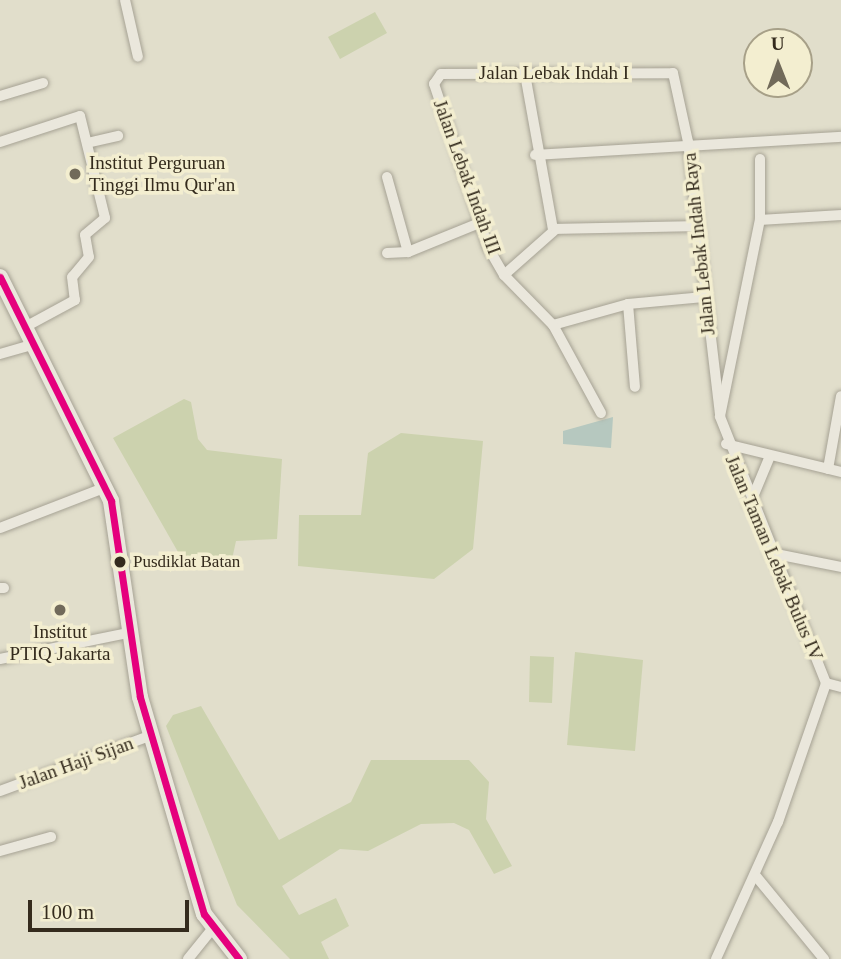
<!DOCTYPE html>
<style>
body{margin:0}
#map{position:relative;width:841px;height:959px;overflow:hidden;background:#e1decb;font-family:Georgia,serif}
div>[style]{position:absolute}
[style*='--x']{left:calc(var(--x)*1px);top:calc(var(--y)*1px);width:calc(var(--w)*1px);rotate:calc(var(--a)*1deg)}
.green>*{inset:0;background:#ccd2ae}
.water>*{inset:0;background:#b6c8bf}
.roads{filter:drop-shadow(0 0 2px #a6a294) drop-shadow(0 0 2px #a6a294)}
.street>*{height:10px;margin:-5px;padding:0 5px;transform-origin:5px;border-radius:5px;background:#eae7dc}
.secondary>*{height:16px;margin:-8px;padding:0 8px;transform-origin:8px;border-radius:8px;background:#eae7dc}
.bus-1>*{height:7px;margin:-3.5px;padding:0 3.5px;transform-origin:3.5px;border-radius:3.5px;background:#e5007d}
.dots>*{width:19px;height:19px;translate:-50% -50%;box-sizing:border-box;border:4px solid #f3eed0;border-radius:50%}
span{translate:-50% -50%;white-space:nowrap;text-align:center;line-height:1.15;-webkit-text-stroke:7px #f3eed0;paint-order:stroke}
.bus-label{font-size:17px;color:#342b1d}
.left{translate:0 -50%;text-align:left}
.street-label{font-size:19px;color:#342b1d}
.poi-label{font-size:19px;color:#342b1d}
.north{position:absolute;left:743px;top:28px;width:70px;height:70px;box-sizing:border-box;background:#f3eed0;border:2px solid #a7a088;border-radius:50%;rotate:359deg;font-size:19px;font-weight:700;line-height:28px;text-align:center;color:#342b1d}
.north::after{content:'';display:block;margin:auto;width:24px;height:32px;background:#716a5a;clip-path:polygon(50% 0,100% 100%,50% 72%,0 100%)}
.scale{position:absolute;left:28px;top:900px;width:161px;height:32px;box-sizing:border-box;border:4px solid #342b1d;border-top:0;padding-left:9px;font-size:21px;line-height:24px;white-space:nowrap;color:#342b1d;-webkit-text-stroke:5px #f3eed0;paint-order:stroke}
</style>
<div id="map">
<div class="green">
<div style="clip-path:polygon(375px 12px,387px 33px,340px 59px,328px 37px)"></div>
<div style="clip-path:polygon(184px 399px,191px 402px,198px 439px,207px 450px,282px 459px,277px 539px,236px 541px,231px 564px,182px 559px,113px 438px)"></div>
<div style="clip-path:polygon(401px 433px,483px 441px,473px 549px,434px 579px,298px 566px,299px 515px,361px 515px,368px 453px)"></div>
<div style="clip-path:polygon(575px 652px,643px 660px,635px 751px,567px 745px)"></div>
<div style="clip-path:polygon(530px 656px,554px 657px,552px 703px,529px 702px)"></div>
<div style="clip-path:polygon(201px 706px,279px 840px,351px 802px,371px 760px,469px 760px,489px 782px,486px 819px,512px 866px,494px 874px,469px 830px,454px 823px,421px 824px,368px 851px,340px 849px,282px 886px,299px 915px,336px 898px,349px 926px,321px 942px,329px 959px,290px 959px,237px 905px,166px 726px,173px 715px)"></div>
</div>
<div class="water">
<div style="clip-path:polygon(613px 417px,611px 448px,563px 444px,563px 431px)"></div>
</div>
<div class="roads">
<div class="street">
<div style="--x:125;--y:0;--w:58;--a:77.2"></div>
<div style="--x:525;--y:74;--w:158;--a:79.8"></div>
<div style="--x:0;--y:96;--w:45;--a:-16.8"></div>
<div style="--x:0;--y:142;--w:84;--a:-18"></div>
<div style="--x:80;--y:116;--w:105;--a:76.2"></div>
<div style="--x:105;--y:218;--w:26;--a:140"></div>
<div style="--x:85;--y:235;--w:22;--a:80"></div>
<div style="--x:89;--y:257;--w:26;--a:130"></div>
<div style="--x:72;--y:277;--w:23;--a:83"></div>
<div style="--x:75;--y:300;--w:57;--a:151.6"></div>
<div style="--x:87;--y:143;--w:32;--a:-13"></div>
<div style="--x:535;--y:155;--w:307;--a:-3.4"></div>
<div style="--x:760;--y:159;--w:61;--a:90"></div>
<div style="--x:387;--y:177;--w:78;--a:74.4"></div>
<div style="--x:387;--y:253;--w:21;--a:-3"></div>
<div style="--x:408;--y:252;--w:80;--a:-22.1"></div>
<div style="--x:504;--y:275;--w:69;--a:-41.5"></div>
<div style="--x:556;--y:229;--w:140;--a:-1.2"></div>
<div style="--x:628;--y:304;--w:83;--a:85.2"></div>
<div style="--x:553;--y:325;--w:78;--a:-15.6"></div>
<div style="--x:628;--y:304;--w:76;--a:-5.3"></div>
<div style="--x:0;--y:354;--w:35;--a:-16"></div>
<div style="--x:601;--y:413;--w:100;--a:-118.6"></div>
<div style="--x:553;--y:325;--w:70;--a:-134.4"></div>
<div style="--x:504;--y:275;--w:32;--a:-120"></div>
<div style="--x:488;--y:247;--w:172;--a:-108.3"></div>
<div style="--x:434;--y:84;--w:12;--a:-55"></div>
<div style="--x:441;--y:74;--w:232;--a:-0.2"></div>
<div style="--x:673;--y:73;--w:71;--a:77.7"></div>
<div style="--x:688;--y:142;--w:276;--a:83.3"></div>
<div style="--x:726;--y:444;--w:118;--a:13.7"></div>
<div style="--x:828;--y:469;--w:74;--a:-79.9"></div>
<div style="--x:750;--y:504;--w:52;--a:-67.4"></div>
<div style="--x:0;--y:528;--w:114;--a:-21.1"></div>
<div style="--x:771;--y:553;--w:71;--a:11.3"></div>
<div style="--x:0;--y:588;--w:4;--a:0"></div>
<div style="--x:0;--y:659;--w:131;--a:-11.5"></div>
<div style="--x:826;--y:683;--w:16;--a:15"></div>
<div style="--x:0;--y:791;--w:162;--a:-20.2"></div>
<div style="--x:0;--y:851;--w:53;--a:-15.4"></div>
<div style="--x:755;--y:875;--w:109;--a:50.6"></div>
<div style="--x:188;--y:959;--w:38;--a:-51"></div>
<div style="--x:716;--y:959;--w:150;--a:-65.7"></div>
<div style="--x:778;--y:822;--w:147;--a:-70.9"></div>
<div style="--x:826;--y:683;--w:287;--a:-111.7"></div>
<div style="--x:720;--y:416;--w:200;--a:-78.5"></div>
<div style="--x:760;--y:220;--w:81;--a:-3.5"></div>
</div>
<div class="secondary">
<div style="--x:0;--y:277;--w:250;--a:63.6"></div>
<div style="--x:111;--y:501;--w:198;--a:81.6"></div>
<div style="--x:140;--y:697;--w:226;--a:73.6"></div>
<div style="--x:204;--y:914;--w:57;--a:52.1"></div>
</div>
</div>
<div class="bus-1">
<div style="--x:0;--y:277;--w:250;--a:63.6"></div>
<div style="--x:111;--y:501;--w:198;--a:81.6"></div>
<div style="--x:140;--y:697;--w:226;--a:73.6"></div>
<div style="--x:204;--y:914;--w:57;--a:52.1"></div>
</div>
<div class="dots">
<div style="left:75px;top:174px;background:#716a5a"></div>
<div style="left:120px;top:562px;background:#342b1d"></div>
<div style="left:60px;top:610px;background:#716a5a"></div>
</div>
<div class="bus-label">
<span class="left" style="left:133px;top:562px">Pusdiklat Batan</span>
</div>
<div class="street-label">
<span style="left:554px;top:73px">Jalan Lebak Indah I</span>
<span style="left:467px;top:177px;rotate:70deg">Jalan Lebak Indah III</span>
<span style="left:699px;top:244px;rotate:-96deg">Jalan Lebak Indah Raya</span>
<span style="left:774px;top:558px;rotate:67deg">Jalan Taman Lebak Bulus IV</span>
<span style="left:76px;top:763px;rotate:-20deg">Jalan Haji Sijan</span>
</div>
<div class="poi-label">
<span class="left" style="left:89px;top:174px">Institut Perguruan<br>Tinggi Ilmu Qur'an</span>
<span style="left:60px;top:643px">Institut<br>PTIQ Jakarta</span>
</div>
<div class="north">U</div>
<div class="scale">100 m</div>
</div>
